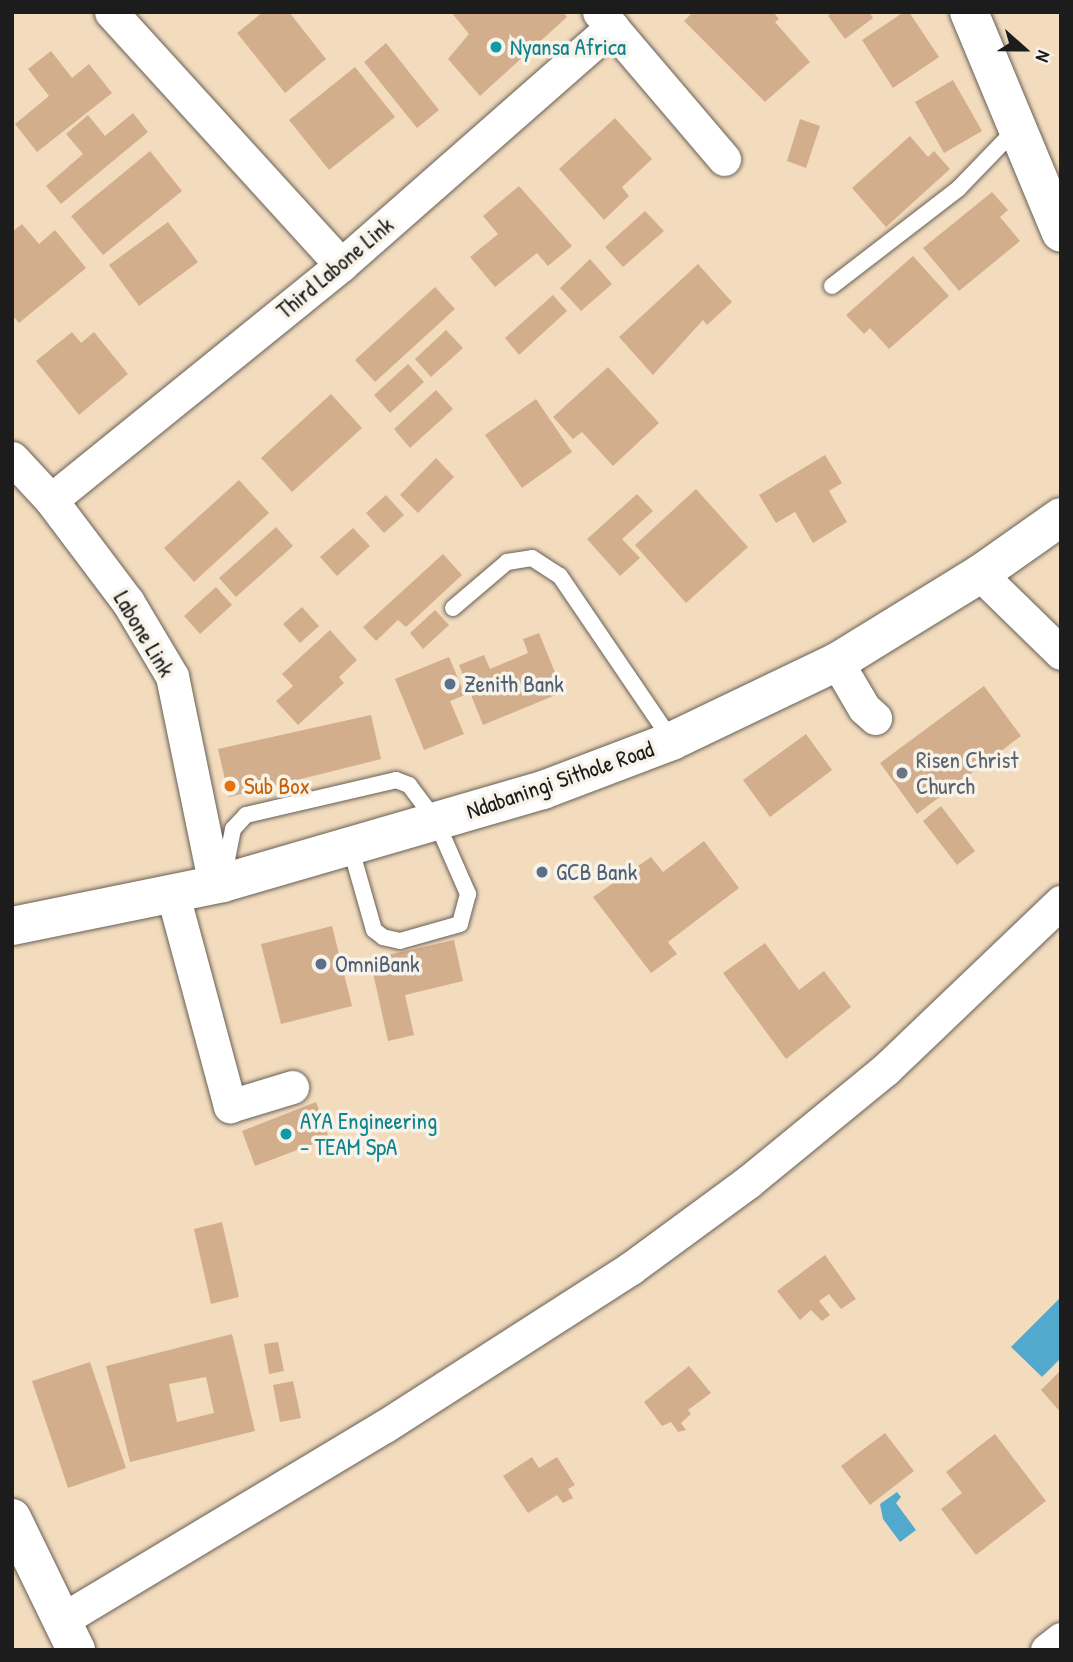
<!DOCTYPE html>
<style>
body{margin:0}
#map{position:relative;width:1073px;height:1662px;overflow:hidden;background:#f3dcbe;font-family:"Patrick Hand",sans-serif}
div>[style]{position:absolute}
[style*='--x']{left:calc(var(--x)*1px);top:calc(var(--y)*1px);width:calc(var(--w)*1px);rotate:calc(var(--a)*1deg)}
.water>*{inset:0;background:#51a9ce}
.building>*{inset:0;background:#d3ae8c}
.roads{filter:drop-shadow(0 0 2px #675f55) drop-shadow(0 0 2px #675f55)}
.service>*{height:16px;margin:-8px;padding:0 8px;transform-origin:8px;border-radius:8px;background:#fff}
.minor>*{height:33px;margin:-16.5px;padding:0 16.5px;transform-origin:16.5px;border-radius:16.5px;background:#fff}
.tertiary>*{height:38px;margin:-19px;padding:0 19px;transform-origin:19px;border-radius:19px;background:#fff}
.dots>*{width:19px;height:19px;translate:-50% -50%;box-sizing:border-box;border:4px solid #f7f3e8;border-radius:50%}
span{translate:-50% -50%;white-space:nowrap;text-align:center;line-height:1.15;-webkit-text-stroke:7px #f7f3e8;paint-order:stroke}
.culture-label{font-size:23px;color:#0d838f}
.left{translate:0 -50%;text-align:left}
.street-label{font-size:23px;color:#1c1c1c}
.service-label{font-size:23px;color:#4e5e75}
.worship-label{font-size:23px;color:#5b616d}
.food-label{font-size:23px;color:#c56008}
.frame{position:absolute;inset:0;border:14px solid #1c1c1c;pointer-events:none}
.north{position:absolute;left:989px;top:14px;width:70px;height:70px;-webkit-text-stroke:5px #f7f3e8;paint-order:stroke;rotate:111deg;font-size:19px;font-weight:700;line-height:28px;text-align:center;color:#1c1c1c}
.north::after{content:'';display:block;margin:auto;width:24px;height:32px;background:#1c1c1c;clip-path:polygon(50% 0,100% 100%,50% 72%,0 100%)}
</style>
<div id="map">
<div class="water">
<div style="clip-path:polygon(1061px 1297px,1061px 1358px,1042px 1377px,1011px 1347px)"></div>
<div style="clip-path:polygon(897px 1492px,901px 1497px,896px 1503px,916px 1530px,900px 1542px,883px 1519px,880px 1504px)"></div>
</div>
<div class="building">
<div style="clip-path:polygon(263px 12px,289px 12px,326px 59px,285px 93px,237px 33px)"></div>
<div style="clip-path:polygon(451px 12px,563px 12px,567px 17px,480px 96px,448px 59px,469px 34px)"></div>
<div style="clip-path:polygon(693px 12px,773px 12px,779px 19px,775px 22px,810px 62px,765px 102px,684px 21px)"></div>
<div style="clip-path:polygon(833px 12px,869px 12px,873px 18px,845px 39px,828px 16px)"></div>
<div style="clip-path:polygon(904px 12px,909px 12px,939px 57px,893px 88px,862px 40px)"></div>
<div style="clip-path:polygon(386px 43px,439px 110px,417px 128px,364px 62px)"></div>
<div style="clip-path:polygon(51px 51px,72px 78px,89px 64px,112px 93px,37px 152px,15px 124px,49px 96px,28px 69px)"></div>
<div style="clip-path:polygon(355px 67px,395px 117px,329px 170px,289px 120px)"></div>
<div style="clip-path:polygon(953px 80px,982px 131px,944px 153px,915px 102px)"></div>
<div style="clip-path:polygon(133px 113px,148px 132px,61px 204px,46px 186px,83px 154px,66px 134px,88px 115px,105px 136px)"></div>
<div style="clip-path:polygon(615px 118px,652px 159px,622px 187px,629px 196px,604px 220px,559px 169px)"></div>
<div style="clip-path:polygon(800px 119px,820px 126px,806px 168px,787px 161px)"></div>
<div style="clip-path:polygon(910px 136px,928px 157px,934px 151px,950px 169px,886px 227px,852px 188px)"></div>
<div style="clip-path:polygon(150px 151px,182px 191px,103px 255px,71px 216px)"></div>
<div style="clip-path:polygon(519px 186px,572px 246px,548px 266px,537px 253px,495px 287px,470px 257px,498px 234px,483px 216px)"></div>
<div style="clip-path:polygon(992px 192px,1008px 210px,1000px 217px,1020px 241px,959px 291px,923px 248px)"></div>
<div style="clip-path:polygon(645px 211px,664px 231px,623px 267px,605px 247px)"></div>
<div style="clip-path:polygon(168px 222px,198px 262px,139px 306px,109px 265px)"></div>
<div style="clip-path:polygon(22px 224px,39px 244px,55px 230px,86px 268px,19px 323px,12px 315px,12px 232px)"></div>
<div style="clip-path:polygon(913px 256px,949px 296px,889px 349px,870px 328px,864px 334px,846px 315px)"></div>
<div style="clip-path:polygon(590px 259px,612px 284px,581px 311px,560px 288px)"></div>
<div style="clip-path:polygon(698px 264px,732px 302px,707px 325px,703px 320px,653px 375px,619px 337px)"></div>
<div style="clip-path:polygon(435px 287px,455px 309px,375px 382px,355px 360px)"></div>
<div style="clip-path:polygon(553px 295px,567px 311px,519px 355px,505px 338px)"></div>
<div style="clip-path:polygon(446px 330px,463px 348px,431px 377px,415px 359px)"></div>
<div style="clip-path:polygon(72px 332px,81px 343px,94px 332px,128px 374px,79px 415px,36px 361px)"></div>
<div style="clip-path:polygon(408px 364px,424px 382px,390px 413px,374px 395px)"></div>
<div style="clip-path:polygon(608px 367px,659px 423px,613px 466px,582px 432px,573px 439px,553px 417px)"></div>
<div style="clip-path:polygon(436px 390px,453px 409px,410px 448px,394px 429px)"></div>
<div style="clip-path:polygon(331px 394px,362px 428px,292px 492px,261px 458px)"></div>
<div style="clip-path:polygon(536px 399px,572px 452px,522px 488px,485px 435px)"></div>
<div style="clip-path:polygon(825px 455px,842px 483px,829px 491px,847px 522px,813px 543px,795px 512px,776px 523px,759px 495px)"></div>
<div style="clip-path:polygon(436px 458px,454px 477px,418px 513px,400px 495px)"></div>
<div style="clip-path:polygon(239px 480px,269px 513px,194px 582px,164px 548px)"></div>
<div style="clip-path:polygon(696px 489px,748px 547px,686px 603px,635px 545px)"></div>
<div style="clip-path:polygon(637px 494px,653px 511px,622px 539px,640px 558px,620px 576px,587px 539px)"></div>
<div style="clip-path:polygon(386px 495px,404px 515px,384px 533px,366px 513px)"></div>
<div style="clip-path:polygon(276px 527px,293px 546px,236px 597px,219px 578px)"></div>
<div style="clip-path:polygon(353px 528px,370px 546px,337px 576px,320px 557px)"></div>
<div style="clip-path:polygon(443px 554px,462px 575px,406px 627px,398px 620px,376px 641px,363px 627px)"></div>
<div style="clip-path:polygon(216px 587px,232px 605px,200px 634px,184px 616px)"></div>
<div style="clip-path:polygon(302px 607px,319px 626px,300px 643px,283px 624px)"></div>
<div style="clip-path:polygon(435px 610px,449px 625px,423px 649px,410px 633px)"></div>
<div style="clip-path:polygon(330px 630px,357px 660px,339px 677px,344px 683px,298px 725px,276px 701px,293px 686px,282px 674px)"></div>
<div style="clip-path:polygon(539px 633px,563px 692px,483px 725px,459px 665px,484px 655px,490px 669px,528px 653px,523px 639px)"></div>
<div style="clip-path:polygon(449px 657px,465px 695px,450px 701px,464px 734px,424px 750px,395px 679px)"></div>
<div style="clip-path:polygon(984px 686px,1021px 736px,917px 814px,880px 763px)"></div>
<div style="clip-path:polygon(371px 715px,381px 759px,229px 797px,218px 749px)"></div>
<div style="clip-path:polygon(806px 734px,832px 770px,770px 817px,743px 780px)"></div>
<div style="clip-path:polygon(941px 806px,975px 851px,957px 865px,923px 821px)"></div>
<div style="clip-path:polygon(704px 841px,739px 888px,668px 942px,677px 954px,651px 973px,593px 897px,651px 857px,663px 872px)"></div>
<div style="clip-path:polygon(332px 926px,352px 1006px,281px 1024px,261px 944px)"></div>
<div style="clip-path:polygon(454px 940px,463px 981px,405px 995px,414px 1035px,388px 1041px,370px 959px)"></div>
<div style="clip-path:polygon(765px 943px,799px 990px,824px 971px,851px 1007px,786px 1059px,723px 973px)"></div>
<div style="clip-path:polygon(316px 1102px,329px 1138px,255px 1166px,242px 1131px)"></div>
<div style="clip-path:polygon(222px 1222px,239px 1297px,211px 1304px,194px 1229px)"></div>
<div style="clip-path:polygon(825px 1255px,856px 1299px,841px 1309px,829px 1294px,819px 1301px,830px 1315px,822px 1321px,811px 1310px,800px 1320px,777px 1291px)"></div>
<div style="clip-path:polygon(evenodd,232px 1334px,255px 1431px,130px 1462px,106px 1366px,232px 1334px,206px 1377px,214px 1413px,177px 1422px,169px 1384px,206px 1377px)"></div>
<div style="clip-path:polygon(278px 1342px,284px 1371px,269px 1374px,264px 1344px)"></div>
<div style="clip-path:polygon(90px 1362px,126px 1468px,68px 1488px,32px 1381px)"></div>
<div style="clip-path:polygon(689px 1366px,711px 1393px,688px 1410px,691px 1414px,681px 1423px,686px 1430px,678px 1432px,671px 1422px,662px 1426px,644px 1402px)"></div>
<div style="clip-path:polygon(1061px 1370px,1061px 1413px,1041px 1390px)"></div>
<div style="clip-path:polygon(293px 1381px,301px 1418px,280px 1422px,273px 1385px)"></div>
<div style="clip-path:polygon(885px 1433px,914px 1471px,870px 1505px,841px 1466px)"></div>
<div style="clip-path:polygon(995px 1434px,1046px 1501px,976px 1555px,941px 1509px,962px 1493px,946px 1472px)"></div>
<div style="clip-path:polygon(532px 1457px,539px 1468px,557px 1457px,575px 1485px,568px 1489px,573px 1498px,563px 1503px,557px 1495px,528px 1513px,503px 1476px)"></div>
</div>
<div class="roads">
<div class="service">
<div style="--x:832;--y:286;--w:159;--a:-37.6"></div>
<div style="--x:958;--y:189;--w:83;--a:-46"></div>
<div style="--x:453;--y:608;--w:71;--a:-40.4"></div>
<div style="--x:507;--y:562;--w:25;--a:-9"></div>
<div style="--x:532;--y:558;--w:33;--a:33"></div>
<div style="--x:560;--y:576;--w:199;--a:55.8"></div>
<div style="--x:223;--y:880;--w:52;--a:-78.9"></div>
<div style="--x:233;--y:829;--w:19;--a:-47"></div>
<div style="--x:246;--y:815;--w:154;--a:-13.1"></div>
<div style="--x:396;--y:780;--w:14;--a:21"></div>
<div style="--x:409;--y:785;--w:45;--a:53.1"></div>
<div style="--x:436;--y:821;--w:80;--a:66.3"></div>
<div style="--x:468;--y:894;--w:31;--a:105"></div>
<div style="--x:460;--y:924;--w:62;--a:164.2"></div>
<div style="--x:400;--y:941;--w:17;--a:-167"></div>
<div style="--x:383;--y:937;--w:11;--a:-142"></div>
<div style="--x:374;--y:930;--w:87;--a:-105.9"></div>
</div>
<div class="minor">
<div style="--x:111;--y:12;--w:342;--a:47.7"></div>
<div style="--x:599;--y:12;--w:193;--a:49.6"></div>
<div style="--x:12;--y:458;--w:57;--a:47.1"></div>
<div style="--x:51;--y:500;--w:128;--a:53"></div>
<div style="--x:128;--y:602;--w:86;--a:59.3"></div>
<div style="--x:172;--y:676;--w:213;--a:78.4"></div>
<div style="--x:51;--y:500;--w:373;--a:-39"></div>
<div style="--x:341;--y:265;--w:361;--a:-41.3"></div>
<div style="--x:980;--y:574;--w:113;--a:44.3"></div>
<div style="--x:837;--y:662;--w:53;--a:59.6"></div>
<div style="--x:864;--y:708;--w:15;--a:42"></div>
<div style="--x:173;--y:895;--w:219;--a:74.9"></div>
<div style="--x:230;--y:1106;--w:65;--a:-17"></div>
<div style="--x:60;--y:1621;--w:379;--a:-31"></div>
<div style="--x:385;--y:1426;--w:292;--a:-32.7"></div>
<div style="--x:631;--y:1268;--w:145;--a:-36.3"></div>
<div style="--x:748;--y:1182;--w:178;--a:-39.3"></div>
<div style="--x:886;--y:1069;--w:242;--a:-43.7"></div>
<div style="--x:1047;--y:1650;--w:18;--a:-38"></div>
</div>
<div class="tertiary">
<div style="--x:969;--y:12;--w:239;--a:67.4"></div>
<div style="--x:12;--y:926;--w:215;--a:-11.5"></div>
<div style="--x:223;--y:883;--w:333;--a:-16.2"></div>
<div style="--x:543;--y:790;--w:138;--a:-20.8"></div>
<div style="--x:672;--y:741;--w:183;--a:-25.6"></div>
<div style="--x:837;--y:662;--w:168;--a:-31.6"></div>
<div style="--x:980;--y:574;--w:99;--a:-35.1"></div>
<div style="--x:12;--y:1518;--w:147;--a:64.1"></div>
</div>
</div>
<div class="dots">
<div style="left:496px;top:47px;background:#0f9aa8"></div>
<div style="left:450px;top:684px;background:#5c6f8a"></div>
<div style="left:902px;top:773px;background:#6b7280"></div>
<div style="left:230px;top:786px;background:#e8710a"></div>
<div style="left:542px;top:872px;background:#5c6f8a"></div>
<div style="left:321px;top:964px;background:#5c6f8a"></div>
<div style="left:286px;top:1134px;background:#0f9aa8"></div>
</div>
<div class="culture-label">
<span class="left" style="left:510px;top:47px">Nyansa Africa</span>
<span class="left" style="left:300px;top:1134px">AYA Engineering<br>- TEAM SpA</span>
</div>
<div class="street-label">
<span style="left:335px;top:268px;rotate:-40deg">Third Labone Link</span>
<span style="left:144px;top:634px;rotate:59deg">Labone Link</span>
<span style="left:560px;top:780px;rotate:-19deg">Ndabaningi Sithole Road</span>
</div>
<div class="service-label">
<span class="left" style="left:464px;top:684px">Zenith Bank</span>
<span class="left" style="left:556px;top:872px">GCB Bank</span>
<span class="left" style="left:335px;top:964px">OmniBank</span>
</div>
<div class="worship-label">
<span class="left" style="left:916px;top:773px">Risen Christ<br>Church</span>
</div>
<div class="food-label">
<span class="left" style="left:244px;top:786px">Sub Box</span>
</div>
<div class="frame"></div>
<div class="north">N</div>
</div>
